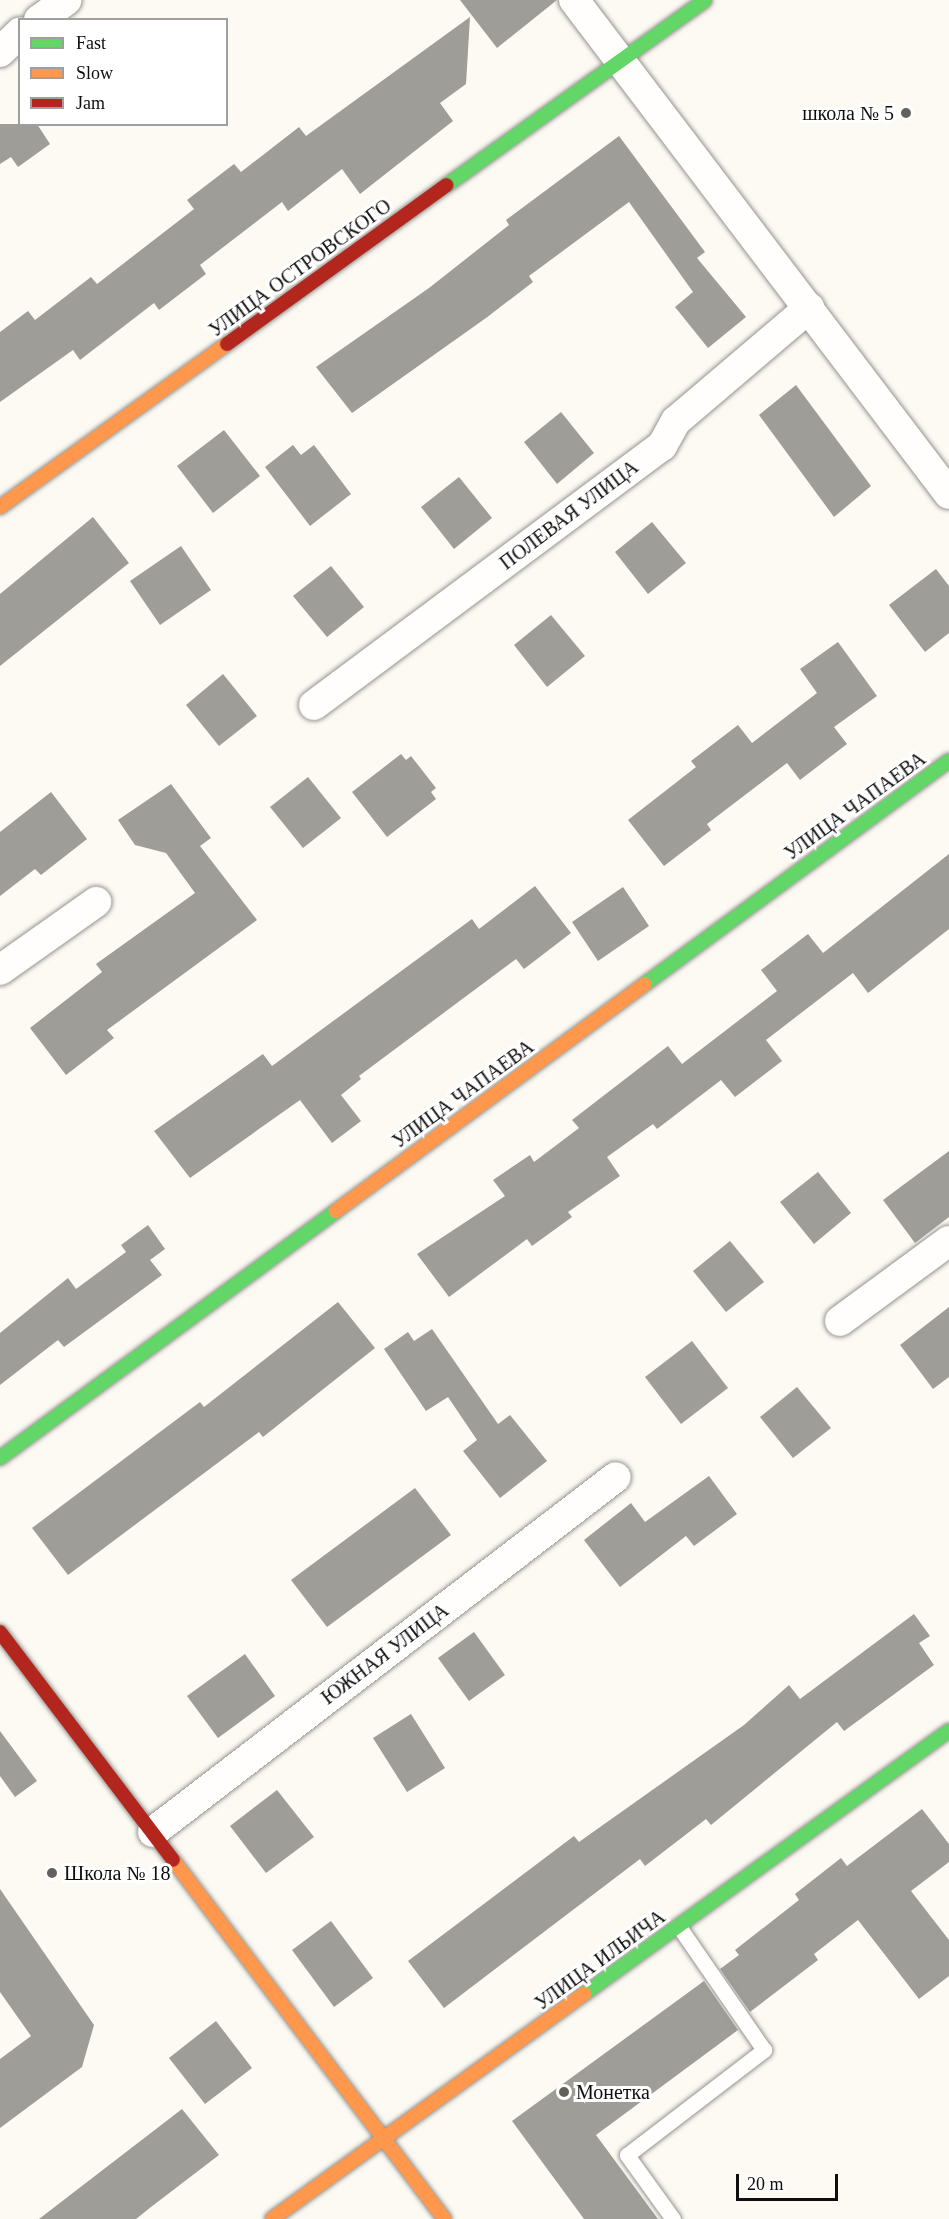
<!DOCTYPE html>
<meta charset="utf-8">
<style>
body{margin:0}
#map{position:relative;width:949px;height:2219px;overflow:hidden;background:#fcfaf2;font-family:"Times New Roman",serif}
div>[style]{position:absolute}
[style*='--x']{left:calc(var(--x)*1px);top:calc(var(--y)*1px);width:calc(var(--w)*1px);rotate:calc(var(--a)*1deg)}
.building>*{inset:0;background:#9f9d98}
.roads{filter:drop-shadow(0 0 2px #959491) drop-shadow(0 0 2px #959491)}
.lane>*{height:15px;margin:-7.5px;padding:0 7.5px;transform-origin:7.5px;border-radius:7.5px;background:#fffefd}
.street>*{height:30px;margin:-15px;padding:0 15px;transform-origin:15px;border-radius:15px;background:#fffefd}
.fast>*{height:14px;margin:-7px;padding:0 7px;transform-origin:7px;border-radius:7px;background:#63d668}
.slow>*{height:14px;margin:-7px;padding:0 7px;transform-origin:7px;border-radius:7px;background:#ff974d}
.jam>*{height:14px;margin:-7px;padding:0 7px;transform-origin:7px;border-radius:7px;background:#b3261e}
.dots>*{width:16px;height:16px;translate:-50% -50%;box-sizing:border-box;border:3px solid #fff;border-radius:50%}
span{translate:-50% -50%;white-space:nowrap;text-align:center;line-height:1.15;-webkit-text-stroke:6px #fff;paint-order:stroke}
.poi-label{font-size:20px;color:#0e0e0e}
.right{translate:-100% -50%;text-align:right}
.left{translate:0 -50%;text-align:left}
.street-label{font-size:20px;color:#0e0e0e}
.legend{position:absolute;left:18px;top:18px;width:210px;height:108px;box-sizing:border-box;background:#fff;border:2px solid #9f9f9f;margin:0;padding:8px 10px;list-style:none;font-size:18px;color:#0e0e0e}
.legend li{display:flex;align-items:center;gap:12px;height:30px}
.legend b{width:30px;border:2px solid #9f9f9f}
.scale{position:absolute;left:736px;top:2174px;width:102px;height:27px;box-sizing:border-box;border:3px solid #0e0e0e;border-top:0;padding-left:8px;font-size:18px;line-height:21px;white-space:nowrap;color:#0e0e0e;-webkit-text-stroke:4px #fff;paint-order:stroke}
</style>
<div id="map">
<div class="building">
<div style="clip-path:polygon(460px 0,557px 0,497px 48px)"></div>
<div style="clip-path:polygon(470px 17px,466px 84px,440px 103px,453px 121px,360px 194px,342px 169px,288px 211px,282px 202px,200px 265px,206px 274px,159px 310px,154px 303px,80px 360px,73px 350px,0 402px,0 332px,28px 311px,35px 320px,91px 277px,97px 284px,194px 209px,187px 200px,234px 164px,241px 172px,299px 127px,306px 136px)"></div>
<div style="clip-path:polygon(0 124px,37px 124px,50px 144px,18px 167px,11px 157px,0 164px)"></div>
<div style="clip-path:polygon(619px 136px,705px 252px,697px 258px,746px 317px,708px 348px,675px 307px,693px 292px,629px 202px,529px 276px,533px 282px,486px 318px,352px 413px,316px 367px,429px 288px,509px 225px,506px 220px)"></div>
<div style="clip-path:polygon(796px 385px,871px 486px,834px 517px,759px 415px)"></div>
<div style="clip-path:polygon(561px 412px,594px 453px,557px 484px,524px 442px)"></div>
<div style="clip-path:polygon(224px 430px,260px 476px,213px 513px,177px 466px)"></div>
<div style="clip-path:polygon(293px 445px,301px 455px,314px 445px,351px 494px,310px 526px,265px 467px)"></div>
<div style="clip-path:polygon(459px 477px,492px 518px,454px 549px,421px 507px)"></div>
<div style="clip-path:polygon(93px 517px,129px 563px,0 666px,0 594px)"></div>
<div style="clip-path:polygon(652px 522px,686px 563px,648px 594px,615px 552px)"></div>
<div style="clip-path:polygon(181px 546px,211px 590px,160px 625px,130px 581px)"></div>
<div style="clip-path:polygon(331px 566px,364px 607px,327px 637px,293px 596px)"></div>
<div style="clip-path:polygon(936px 569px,949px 586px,949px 633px,925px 652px,889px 605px)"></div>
<div style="clip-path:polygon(551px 615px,585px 656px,547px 687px,514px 645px)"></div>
<div style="clip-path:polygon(838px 642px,877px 696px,834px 727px,847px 744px,800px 780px,787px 763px,707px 824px,711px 830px,664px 866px,628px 820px,696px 767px,691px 761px,738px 725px,752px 743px,817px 693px,800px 669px)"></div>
<div style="clip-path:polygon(223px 674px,257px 716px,219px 746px,186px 705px)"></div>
<div style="clip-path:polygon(401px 754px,406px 760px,411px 756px,436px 788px,431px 792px,436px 799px,387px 837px,352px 792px)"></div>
<div style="clip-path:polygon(308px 777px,341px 818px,303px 848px,270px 807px)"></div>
<div style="clip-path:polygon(171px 784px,211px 838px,200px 846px,257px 920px,107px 1030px,114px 1038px,66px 1075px,30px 1028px,102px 972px,96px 964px,195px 893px,166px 853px,135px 845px,118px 820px)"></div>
<div style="clip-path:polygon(51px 792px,87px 839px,41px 875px,35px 869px,0 896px,0 832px)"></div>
<div style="clip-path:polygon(949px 854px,949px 929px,868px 993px,853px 973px,766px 1040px,782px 1061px,735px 1097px,721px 1080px,657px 1129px,653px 1124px,607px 1157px,620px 1176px,568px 1212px,572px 1217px,532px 1246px,527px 1239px,449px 1297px,417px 1254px,505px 1196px,493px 1180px,530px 1155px,534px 1162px,579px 1128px,572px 1120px,668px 1046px,682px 1064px,777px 991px,761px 970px,808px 934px,823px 953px)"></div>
<div style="clip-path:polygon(535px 886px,571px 933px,524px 969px,516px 959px,359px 1076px,361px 1079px,341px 1095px,361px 1121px,332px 1143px,300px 1100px,190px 1178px,154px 1131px,263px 1054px,272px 1066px,472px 919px,479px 929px)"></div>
<div style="clip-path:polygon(623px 887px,649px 926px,598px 961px,572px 922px)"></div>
<div style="clip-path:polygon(949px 1151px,949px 1217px,915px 1243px,883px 1200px)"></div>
<div style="clip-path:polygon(818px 1172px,851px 1213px,814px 1244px,780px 1202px)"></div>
<div style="clip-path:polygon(148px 1225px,165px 1249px,150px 1260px,162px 1275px,64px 1347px,58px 1340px,0 1385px,0 1333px,68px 1278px,76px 1289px,126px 1252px,121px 1245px)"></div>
<div style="clip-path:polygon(730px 1241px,764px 1282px,726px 1312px,693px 1271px)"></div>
<div style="clip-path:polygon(338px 1302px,375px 1348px,263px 1437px,259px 1432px,68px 1575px,32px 1528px,200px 1402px,204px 1407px)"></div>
<div style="clip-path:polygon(949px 1307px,949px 1377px,933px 1389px,900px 1345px)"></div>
<div style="clip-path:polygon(432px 1329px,498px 1424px,510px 1415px,547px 1461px,500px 1498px,463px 1451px,477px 1440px,448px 1397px,426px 1411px,384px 1349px,408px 1332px,414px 1341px)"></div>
<div style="clip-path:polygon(692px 1341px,728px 1388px,681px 1424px,645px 1377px)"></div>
<div style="clip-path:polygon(797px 1387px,831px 1428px,793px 1458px,760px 1417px)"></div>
<div style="clip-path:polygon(709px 1476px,737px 1514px,694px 1546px,686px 1536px,620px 1587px,584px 1540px,631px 1503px,645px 1522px)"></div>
<div style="clip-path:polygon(415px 1488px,451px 1535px,327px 1627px,291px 1580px)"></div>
<div style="clip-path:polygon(914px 1614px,930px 1636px,919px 1643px,934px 1665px,844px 1731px,837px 1722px,711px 1825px,706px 1819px,645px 1866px,640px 1859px,444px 2008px,408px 1961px,574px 1836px,579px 1842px,744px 1725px,789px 1685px,800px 1699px)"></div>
<div style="clip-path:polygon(474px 1632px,505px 1675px,469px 1701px,438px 1658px)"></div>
<div style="clip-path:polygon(245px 1654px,275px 1696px,218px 1738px,187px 1696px)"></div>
<div style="clip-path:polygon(411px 1714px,445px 1768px,407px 1792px,373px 1738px)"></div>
<div style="clip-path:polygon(0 1731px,37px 1781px,15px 1797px,0 1776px)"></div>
<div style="clip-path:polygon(277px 1790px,314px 1837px,266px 1873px,230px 1826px)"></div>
<div style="clip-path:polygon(922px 1809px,949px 1844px,949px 1862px,911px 1891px,949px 1940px,949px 1976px,919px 1999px,858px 1920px,814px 1954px,818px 1960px,750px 2012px,720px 1969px,739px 1955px,735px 1950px,799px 1900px,795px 1894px,841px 1858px,847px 1866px)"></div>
<div style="clip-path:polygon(0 1889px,94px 2025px,82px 2067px,0 2128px,0 2059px,31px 2036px,0 1992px)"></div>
<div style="clip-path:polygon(331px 1921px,373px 1978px,334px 2007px,292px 1950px)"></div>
<div style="clip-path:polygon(704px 1981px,738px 2030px,596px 2135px,658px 2219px,584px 2219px,512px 2121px)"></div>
<div style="clip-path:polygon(216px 2021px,252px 2068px,205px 2104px,169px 2058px)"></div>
<div style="clip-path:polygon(182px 2109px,219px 2155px,151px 2207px,136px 2219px,39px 2219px)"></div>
</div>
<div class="roads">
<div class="lane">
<div style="--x:673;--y:2219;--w:79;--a:-125.7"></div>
<div style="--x:627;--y:2155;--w:173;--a:-37.5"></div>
<div style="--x:764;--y:2050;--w:150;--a:-124.6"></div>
</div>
<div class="street">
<div style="--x:574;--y:0;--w:620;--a:52.8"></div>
<div style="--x:39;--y:20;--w:34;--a:-36"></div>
<div style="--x:0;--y:52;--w:28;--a:-44"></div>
<div style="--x:314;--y:705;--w:434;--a:-36.7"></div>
<div style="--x:662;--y:446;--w:29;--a:-61"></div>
<div style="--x:676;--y:421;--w:175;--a:-40.4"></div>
<div style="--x:0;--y:970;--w:118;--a:-35.3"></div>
<div style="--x:840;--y:1321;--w:135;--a:-36.3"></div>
<div style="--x:153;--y:1832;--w:583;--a:-37.48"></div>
</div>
<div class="fast">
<div style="--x:447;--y:185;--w:317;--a:-35.6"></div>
<div style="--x:645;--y:984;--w:377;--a:-36.3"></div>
<div style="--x:0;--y:1458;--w:417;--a:-36.3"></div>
<div style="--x:584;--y:1994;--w:450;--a:-35.8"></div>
</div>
<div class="slow">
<div style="--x:0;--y:507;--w:279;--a:-35.7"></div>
<div style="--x:336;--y:1211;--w:383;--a:-36.3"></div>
<div style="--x:173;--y:1860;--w:450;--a:52.9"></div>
<div style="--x:272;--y:2219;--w:385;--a:-35.8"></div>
</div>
<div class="jam">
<div style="--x:227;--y:344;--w:271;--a:-35.9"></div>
<div style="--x:0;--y:1632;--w:286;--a:52.8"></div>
</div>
</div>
<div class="dots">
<div style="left:906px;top:113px;background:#61615e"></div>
<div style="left:52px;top:1873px;background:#61615e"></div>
<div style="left:564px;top:2092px;background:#61615e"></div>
</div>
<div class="poi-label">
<span class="right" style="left:894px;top:113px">школа № 5</span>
<span class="left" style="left:64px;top:1873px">Школа № 18</span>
<span class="left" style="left:576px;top:2092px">Монетка</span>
</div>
<div class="street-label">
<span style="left:300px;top:268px;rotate:-36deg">УЛИЦА ОСТРОВСКОГО</span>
<span style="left:569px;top:515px;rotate:-37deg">ПОЛЕВАЯ УЛИЦА</span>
<span style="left:855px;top:806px;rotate:-36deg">УЛИЦА ЧАПАЕВА</span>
<span style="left:463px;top:1094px;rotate:-36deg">УЛИЦА ЧАПАЕВА</span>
<span style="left:385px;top:1654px;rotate:-37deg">ЮЖНАЯ УЛИЦА</span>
<span style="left:600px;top:1960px;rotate:-36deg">УЛИЦА ИЛЬИЧА</span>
</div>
<ul class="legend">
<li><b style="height:8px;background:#63d668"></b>Fast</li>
<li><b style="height:8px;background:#ff974d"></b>Slow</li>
<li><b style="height:8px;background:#b3261e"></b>Jam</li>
</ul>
<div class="scale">20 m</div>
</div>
